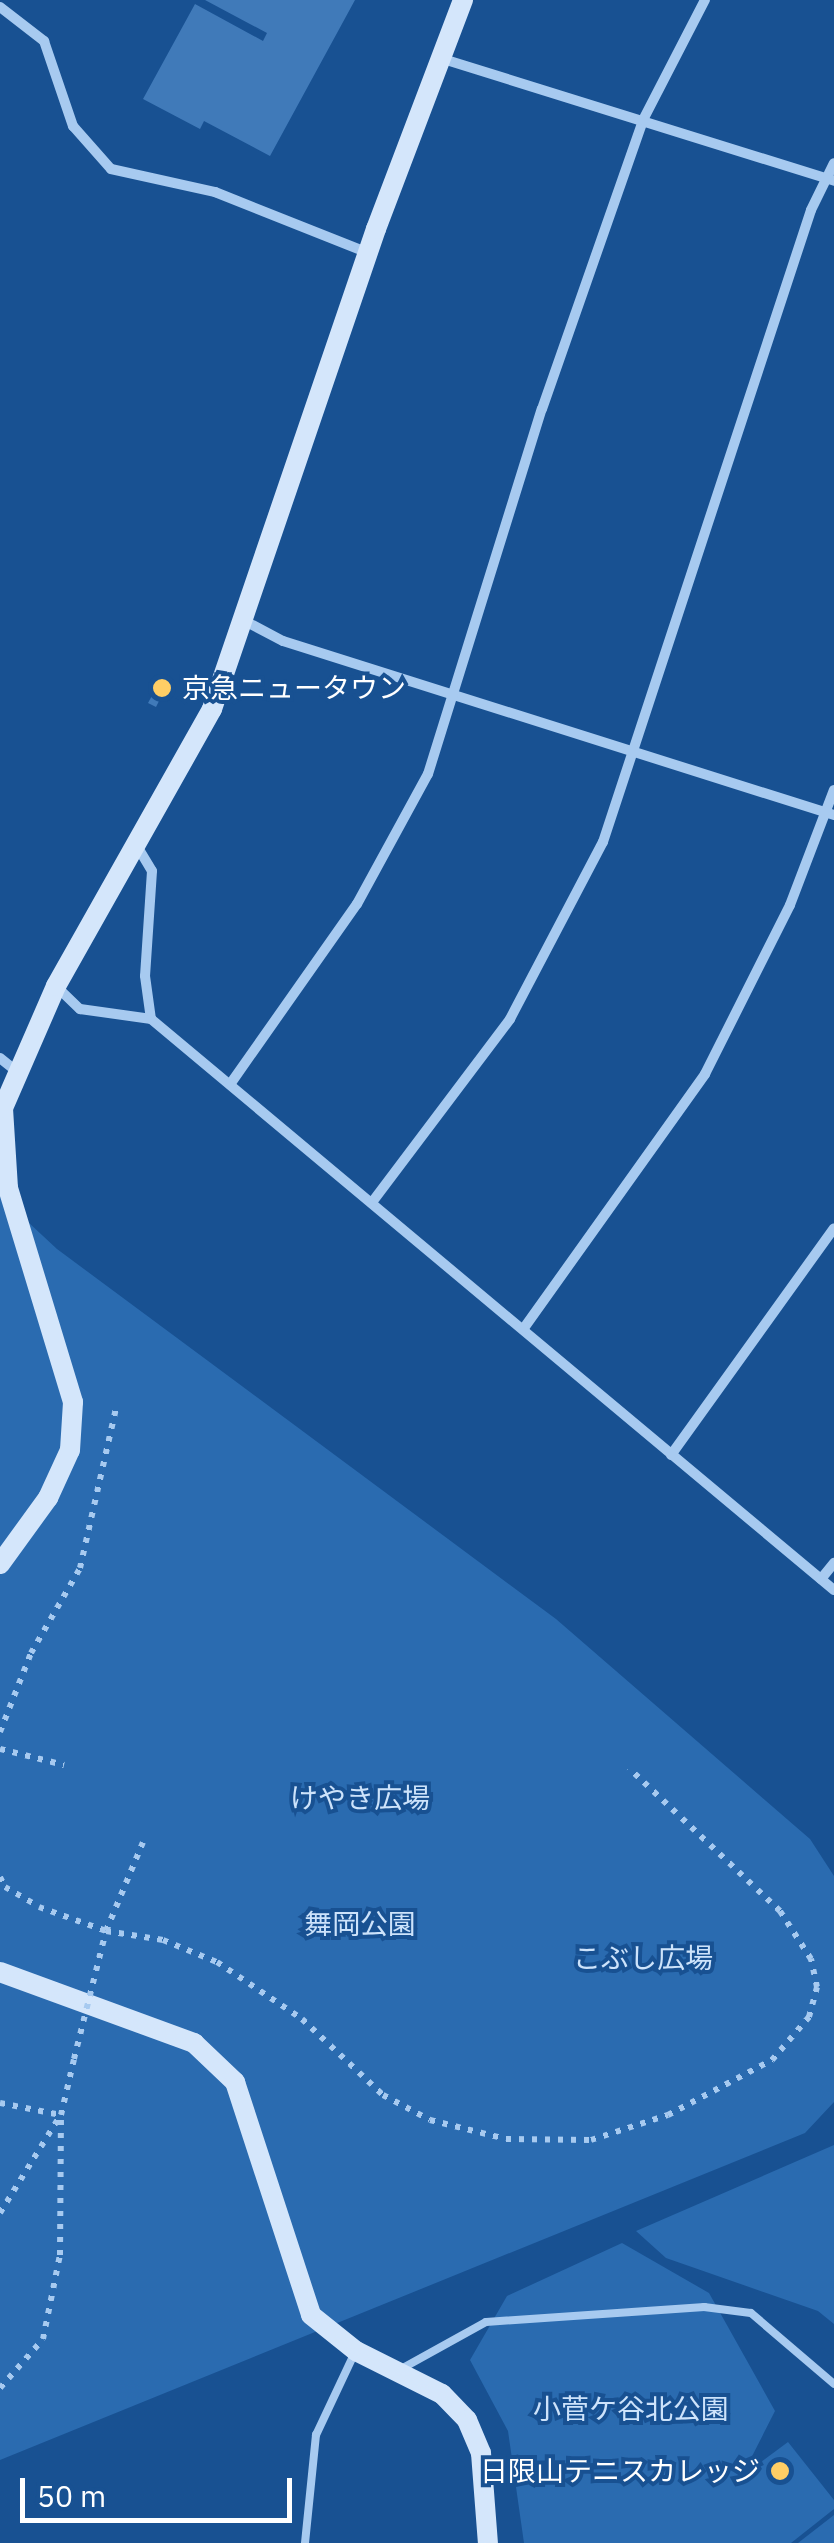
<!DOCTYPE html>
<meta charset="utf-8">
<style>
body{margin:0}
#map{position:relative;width:834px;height:2543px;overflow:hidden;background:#185192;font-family:"IBM Plex Sans","Noto Sans JP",sans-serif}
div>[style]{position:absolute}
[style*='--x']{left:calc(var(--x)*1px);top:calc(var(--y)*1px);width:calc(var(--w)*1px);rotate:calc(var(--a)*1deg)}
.green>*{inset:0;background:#2a6bb0}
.building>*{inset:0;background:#407ab9}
.path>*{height:6px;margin-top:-3px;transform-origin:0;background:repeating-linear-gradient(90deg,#a7caf0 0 5px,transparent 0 13px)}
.lane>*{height:8px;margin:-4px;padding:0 4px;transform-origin:4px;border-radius:4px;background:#a7caf0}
.street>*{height:10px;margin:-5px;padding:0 5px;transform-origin:5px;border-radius:5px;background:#a7caf0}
.secondary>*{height:20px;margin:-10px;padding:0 10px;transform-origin:10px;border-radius:10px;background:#d4e6fb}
.path-bridge>*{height:6px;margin-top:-3px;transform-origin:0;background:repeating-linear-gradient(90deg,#a7caf0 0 5px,transparent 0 13px)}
.dots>*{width:28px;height:28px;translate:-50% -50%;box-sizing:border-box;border:5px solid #185192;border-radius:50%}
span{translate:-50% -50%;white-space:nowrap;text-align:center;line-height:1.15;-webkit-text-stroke:8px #185192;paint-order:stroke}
.poi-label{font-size:28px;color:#fff}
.left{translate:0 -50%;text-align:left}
.right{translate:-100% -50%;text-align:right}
.park-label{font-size:28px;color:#cde3fb}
.scale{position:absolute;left:20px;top:2478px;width:272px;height:45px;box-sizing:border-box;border:5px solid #fff;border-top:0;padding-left:12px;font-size:30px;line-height:35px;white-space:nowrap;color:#fff;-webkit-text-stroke:8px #185192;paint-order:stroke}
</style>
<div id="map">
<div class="green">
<div style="clip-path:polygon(0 1196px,57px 1249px,556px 1619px,810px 1839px,834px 1876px,834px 2102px,805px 2133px,0 2460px)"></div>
<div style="clip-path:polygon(834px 2145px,834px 2324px,818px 2311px,666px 2258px,636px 2231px)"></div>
<div style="clip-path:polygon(622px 2243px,709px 2293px,775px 2411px,742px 2476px,788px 2442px,834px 2500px,834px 2509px,791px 2543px,524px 2543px,508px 2431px,470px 2360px,507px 2296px)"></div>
<div style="clip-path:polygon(834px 2515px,834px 2543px,798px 2543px)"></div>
</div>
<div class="building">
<div style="clip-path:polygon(205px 0,355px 0,270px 156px,204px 121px,200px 129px,143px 99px,195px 4px,263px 41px,267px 33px)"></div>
<div style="clip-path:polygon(160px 681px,167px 685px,156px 707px,148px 703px)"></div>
</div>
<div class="path">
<div style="--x:0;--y:1732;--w:85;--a:-68.6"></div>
<div style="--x:31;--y:1653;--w:98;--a:-60"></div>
<div style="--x:80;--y:1568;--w:164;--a:-77.3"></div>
<div style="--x:0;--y:1749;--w:66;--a:14"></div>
<div style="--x:0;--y:1877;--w:11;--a:63"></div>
<div style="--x:5;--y:1887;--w:39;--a:30"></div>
<div style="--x:39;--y:1907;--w:71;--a:19.7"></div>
<div style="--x:106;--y:1931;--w:58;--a:9"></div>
<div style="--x:163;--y:1940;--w:58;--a:22.2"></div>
<div style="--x:217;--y:1962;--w:102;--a:33.8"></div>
<div style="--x:302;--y:2019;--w:111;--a:43.2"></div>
<div style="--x:383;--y:2095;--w:53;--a:28"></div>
<div style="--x:430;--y:2120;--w:78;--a:14"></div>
<div style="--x:506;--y:2139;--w:85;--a:0.7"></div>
<div style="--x:591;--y:2140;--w:81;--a:-18"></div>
<div style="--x:668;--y:2115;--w:118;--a:-27.9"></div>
<div style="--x:772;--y:2060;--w:57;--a:-49.3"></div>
<div style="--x:809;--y:2017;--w:31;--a:-75"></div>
<div style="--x:817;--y:1987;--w:29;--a:-102"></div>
<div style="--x:811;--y:1959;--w:57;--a:-122.9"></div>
<div style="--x:780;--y:1911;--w:208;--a:-136.6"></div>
<div style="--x:106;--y:1931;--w:96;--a:-67.4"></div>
<div style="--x:0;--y:2103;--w:62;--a:11.1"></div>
<div style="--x:0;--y:2213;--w:114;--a:-58.3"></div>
<div style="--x:0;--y:2388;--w:65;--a:-48.7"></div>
<div style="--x:43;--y:2339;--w:86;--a:-78.6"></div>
<div style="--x:60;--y:2255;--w:140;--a:-89.6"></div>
<div style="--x:61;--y:2115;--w:57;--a:-76.9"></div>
</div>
<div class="lane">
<div style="--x:401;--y:2369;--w:97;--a:-28.9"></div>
<div style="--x:486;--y:2322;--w:219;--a:-3.9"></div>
<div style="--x:704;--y:2307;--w:47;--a:7.3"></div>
<div style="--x:751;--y:2313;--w:109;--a:40.5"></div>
<div style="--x:305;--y:2543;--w:109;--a:-84.2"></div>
<div style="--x:316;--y:2435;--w:92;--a:-64.8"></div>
</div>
<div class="street">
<div style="--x:0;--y:7;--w:56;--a:37.7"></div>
<div style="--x:44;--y:41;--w:90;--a:71.2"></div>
<div style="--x:73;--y:126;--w:57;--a:48.5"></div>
<div style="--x:111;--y:169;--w:107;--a:12.5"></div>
<div style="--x:215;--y:192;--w:165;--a:21.7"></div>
<div style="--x:440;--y:58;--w:413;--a:17.3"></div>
<div style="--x:245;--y:621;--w:43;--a:27.8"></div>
<div style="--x:283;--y:641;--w:578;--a:17.53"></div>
<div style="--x:137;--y:846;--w:29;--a:59"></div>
<div style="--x:152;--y:871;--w:105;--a:93.8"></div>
<div style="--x:145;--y:976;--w:43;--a:82.1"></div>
<div style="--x:57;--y:987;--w:32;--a:44"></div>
<div style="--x:80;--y:1009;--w:72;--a:8"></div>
<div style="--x:151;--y:1019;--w:890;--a:39.9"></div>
<div style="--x:0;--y:1058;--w:19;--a:39"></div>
<div style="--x:231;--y:1083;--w:219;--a:-54.9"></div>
<div style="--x:357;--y:904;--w:148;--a:-61.4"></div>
<div style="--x:428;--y:774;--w:382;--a:-72.7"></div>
<div style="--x:542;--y:409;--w:306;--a:-70.7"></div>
<div style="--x:643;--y:120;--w:135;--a:-62.7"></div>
<div style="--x:373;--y:1201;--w:228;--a:-53"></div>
<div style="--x:510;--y:1019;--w:200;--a:-62.3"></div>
<div style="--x:603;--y:842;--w:665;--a:-71.78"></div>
<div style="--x:811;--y:210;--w:52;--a:-63.9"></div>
<div style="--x:524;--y:1328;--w:312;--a:-54.5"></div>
<div style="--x:705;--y:1074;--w:189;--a:-63.3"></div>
<div style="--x:790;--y:905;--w:123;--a:-69.1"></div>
<div style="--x:671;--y:1455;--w:279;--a:-54.3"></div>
<div style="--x:821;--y:1579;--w:21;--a:-51"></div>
</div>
<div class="secondary">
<div style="--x:0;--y:1564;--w:82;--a:-54"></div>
<div style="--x:48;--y:1498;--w:53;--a:-65.4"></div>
<div style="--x:70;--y:1450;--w:48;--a:-86.4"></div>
<div style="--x:73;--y:1402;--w:224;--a:-106.9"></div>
<div style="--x:8;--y:1188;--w:80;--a:-93.6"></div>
<div style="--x:3;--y:1108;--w:133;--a:-66.5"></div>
<div style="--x:56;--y:986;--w:318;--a:-60.6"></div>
<div style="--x:212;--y:709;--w:507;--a:-71.14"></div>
<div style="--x:376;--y:229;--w:245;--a:-69.2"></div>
<div style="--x:0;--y:1972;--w:207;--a:20.1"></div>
<div style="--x:194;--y:2043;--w:57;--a:43.6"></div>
<div style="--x:235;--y:2082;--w:245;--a:71.9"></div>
<div style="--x:311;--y:2315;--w:58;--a:38.7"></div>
<div style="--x:356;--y:2351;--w:96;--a:26.6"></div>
<div style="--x:442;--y:2394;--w:36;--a:46"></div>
<div style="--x:467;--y:2420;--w:36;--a:67"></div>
<div style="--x:481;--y:2453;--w:90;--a:85.6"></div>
</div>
<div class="path-bridge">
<div style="--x:74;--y:2059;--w:132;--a:-76"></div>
</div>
<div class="dots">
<div style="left:162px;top:688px;background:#ffce65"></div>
<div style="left:780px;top:2471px;background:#ffce65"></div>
</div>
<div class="poi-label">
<span class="left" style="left:182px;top:688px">京急ニュータウン</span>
<span class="right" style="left:760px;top:2471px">日限山テニスカレッジ</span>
</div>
<div class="park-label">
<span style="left:360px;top:1798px">けやき広場</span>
<span style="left:360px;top:1924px">舞岡公園</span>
<span style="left:643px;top:1958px">こぶし広場</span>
<span style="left:631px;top:2409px">小菅ケ谷北公園</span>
</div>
<div class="scale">50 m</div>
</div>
